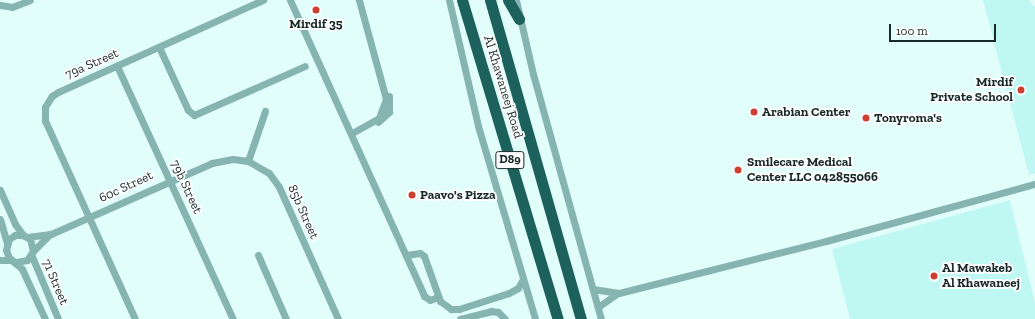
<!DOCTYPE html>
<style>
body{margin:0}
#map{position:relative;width:1035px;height:319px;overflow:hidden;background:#e2fefa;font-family:"Zilla Slab",serif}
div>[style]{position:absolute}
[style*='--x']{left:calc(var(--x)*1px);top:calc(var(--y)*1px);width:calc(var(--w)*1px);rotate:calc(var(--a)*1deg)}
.built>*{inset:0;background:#bff8f2}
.minor>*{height:7px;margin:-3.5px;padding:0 3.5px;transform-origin:3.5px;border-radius:3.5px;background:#86b5b1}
.highway>*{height:11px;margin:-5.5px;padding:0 5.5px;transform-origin:5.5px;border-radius:5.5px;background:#1d615d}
.dots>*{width:11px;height:11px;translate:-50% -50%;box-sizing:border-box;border:2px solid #fff;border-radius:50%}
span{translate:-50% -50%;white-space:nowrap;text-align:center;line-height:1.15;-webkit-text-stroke:3.5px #fff;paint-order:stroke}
.shield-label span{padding:1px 3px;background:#fff;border:1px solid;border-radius:3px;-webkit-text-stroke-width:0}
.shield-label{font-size:12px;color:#182a28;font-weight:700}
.poi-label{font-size:13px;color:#182a28;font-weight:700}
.right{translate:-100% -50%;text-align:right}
.left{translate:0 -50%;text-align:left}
.street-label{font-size:13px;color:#182a28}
.scale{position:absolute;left:889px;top:24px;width:107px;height:18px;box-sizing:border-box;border:2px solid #182a28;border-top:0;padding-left:5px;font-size:12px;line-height:14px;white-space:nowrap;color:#182a28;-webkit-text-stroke:3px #fff;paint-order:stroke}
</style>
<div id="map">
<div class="built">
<div style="clip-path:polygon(983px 0,1029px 0,1035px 7px,1035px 173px,1029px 175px)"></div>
<div style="clip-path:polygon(1010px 200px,1035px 303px,1035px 319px,850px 319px,832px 249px)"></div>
</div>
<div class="minor">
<div style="--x:290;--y:0;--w:325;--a:65.6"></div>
<div style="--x:424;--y:296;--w:7;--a:34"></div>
<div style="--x:430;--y:300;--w:9;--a:-21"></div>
<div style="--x:449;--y:0;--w:129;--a:77"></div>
<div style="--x:478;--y:126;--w:201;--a:73.5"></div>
<div style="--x:516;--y:0;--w:76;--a:77.1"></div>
<div style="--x:533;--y:74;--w:254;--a:74.5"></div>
<div style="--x:0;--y:5;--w:12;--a:9"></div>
<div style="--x:12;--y:7;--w:19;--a:-21"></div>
<div style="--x:159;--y:47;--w:69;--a:65.3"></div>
<div style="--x:188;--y:110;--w:8;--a:40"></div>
<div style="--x:194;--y:115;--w:121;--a:-23.8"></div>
<div style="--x:117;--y:66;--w:278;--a:65.4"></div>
<div style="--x:378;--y:122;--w:15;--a:-42"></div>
<div style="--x:389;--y:112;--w:16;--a:-90"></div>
<div style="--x:352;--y:133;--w:31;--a:-29"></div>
<div style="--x:379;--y:118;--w:20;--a:-70"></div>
<div style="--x:386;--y:99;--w:103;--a:-105.3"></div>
<div style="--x:248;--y:161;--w:53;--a:-71.2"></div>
<div style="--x:0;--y:190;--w:37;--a:66"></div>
<div style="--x:15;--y:224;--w:14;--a:54"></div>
<div style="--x:0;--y:219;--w:25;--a:74"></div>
<div style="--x:27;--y:237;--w:24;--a:-7"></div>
<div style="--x:51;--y:234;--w:176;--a:-23.8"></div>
<div style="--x:212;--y:163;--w:21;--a:-11"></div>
<div style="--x:233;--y:159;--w:15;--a:8"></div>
<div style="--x:248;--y:161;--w:24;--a:30"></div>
<div style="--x:269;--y:173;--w:17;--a:54"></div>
<div style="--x:279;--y:187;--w:145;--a:65.9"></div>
<div style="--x:33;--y:251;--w:24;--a:-45"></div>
<div style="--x:31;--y:254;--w:70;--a:67.4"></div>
<div style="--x:258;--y:255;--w:70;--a:66.4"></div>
<div style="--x:406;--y:255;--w:14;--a:-8"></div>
<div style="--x:420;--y:253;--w:5;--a:37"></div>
<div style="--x:424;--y:256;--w:48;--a:70.4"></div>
<div style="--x:440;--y:301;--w:14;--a:36"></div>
<div style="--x:451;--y:309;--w:8;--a:0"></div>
<div style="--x:459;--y:309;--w:52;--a:-17.7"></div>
<div style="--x:509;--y:293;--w:10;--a:-29"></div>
<div style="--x:518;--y:288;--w:10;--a:-61"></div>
<div style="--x:0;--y:260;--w:12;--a:0"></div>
<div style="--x:16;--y:262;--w:11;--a:-10"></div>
<div style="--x:27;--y:260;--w:11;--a:-56"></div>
<div style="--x:33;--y:251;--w:12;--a:-104"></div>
<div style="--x:30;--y:239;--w:8;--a:-150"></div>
<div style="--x:23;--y:235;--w:8;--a:180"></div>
<div style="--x:15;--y:235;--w:7;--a:146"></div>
<div style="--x:9;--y:239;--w:11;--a:105"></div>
<div style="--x:6;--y:250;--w:9;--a:69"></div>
<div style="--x:9;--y:258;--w:17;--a:40"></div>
<div style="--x:22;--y:269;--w:55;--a:65.3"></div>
<div style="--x:593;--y:289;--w:26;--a:9"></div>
<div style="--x:619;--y:293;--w:213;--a:-14.1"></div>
<div style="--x:826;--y:241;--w:217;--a:-15.3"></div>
<div style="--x:598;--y:307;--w:24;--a:-35"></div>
<div style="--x:135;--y:319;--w:217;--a:-114.4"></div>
<div style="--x:45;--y:121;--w:14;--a:-90"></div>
<div style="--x:45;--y:107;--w:13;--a:-58"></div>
<div style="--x:52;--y:96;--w:7;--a:-34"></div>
<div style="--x:58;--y:92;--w:225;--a:-24.2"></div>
<div style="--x:460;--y:319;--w:32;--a:-14"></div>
<div style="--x:491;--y:311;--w:7;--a:8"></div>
<div style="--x:498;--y:312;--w:10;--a:45"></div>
</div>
<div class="highway">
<div style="--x:462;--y:0;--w:333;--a:73.3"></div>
<div style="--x:490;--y:0;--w:332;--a:74.1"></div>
<div style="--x:508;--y:0;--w:22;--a:60"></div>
</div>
<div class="dots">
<div style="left:316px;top:10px;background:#cc3f31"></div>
<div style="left:1021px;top:90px;background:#cc3f31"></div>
<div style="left:754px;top:112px;background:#cc3f31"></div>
<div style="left:866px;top:118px;background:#cc3f31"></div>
<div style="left:738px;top:170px;background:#cc3f31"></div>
<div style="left:412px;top:195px;background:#cc3f31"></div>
<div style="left:934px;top:276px;background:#cc3f31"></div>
</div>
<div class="shield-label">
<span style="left:510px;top:160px">D89</span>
</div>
<div class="poi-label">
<span style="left:316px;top:24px">Mirdif 35</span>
<span class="right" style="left:1013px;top:90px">Mirdif<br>Private School</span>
<span class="left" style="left:762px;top:112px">Arabian Center</span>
<span class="left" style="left:874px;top:118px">Tonyroma's</span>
<span class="left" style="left:747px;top:170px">Smilecare Medical<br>Center LLC 042855066</span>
<span class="left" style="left:420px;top:195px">Paavo's Pizza</span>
<span class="left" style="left:942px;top:276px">Al Mawakeb<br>Al Khawaneej</span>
</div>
<div class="street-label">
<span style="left:92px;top:64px;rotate:-24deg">79a Street</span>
<span style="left:503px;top:87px;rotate:73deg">Al Khawaneej Road</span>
<span style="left:126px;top:187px;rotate:-25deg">60c Street</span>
<span style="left:186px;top:187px;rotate:65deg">79b Street</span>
<span style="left:303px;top:212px;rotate:66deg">85b Street</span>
<span style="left:55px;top:282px;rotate:67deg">71 Street</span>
</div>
<div class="scale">100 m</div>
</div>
